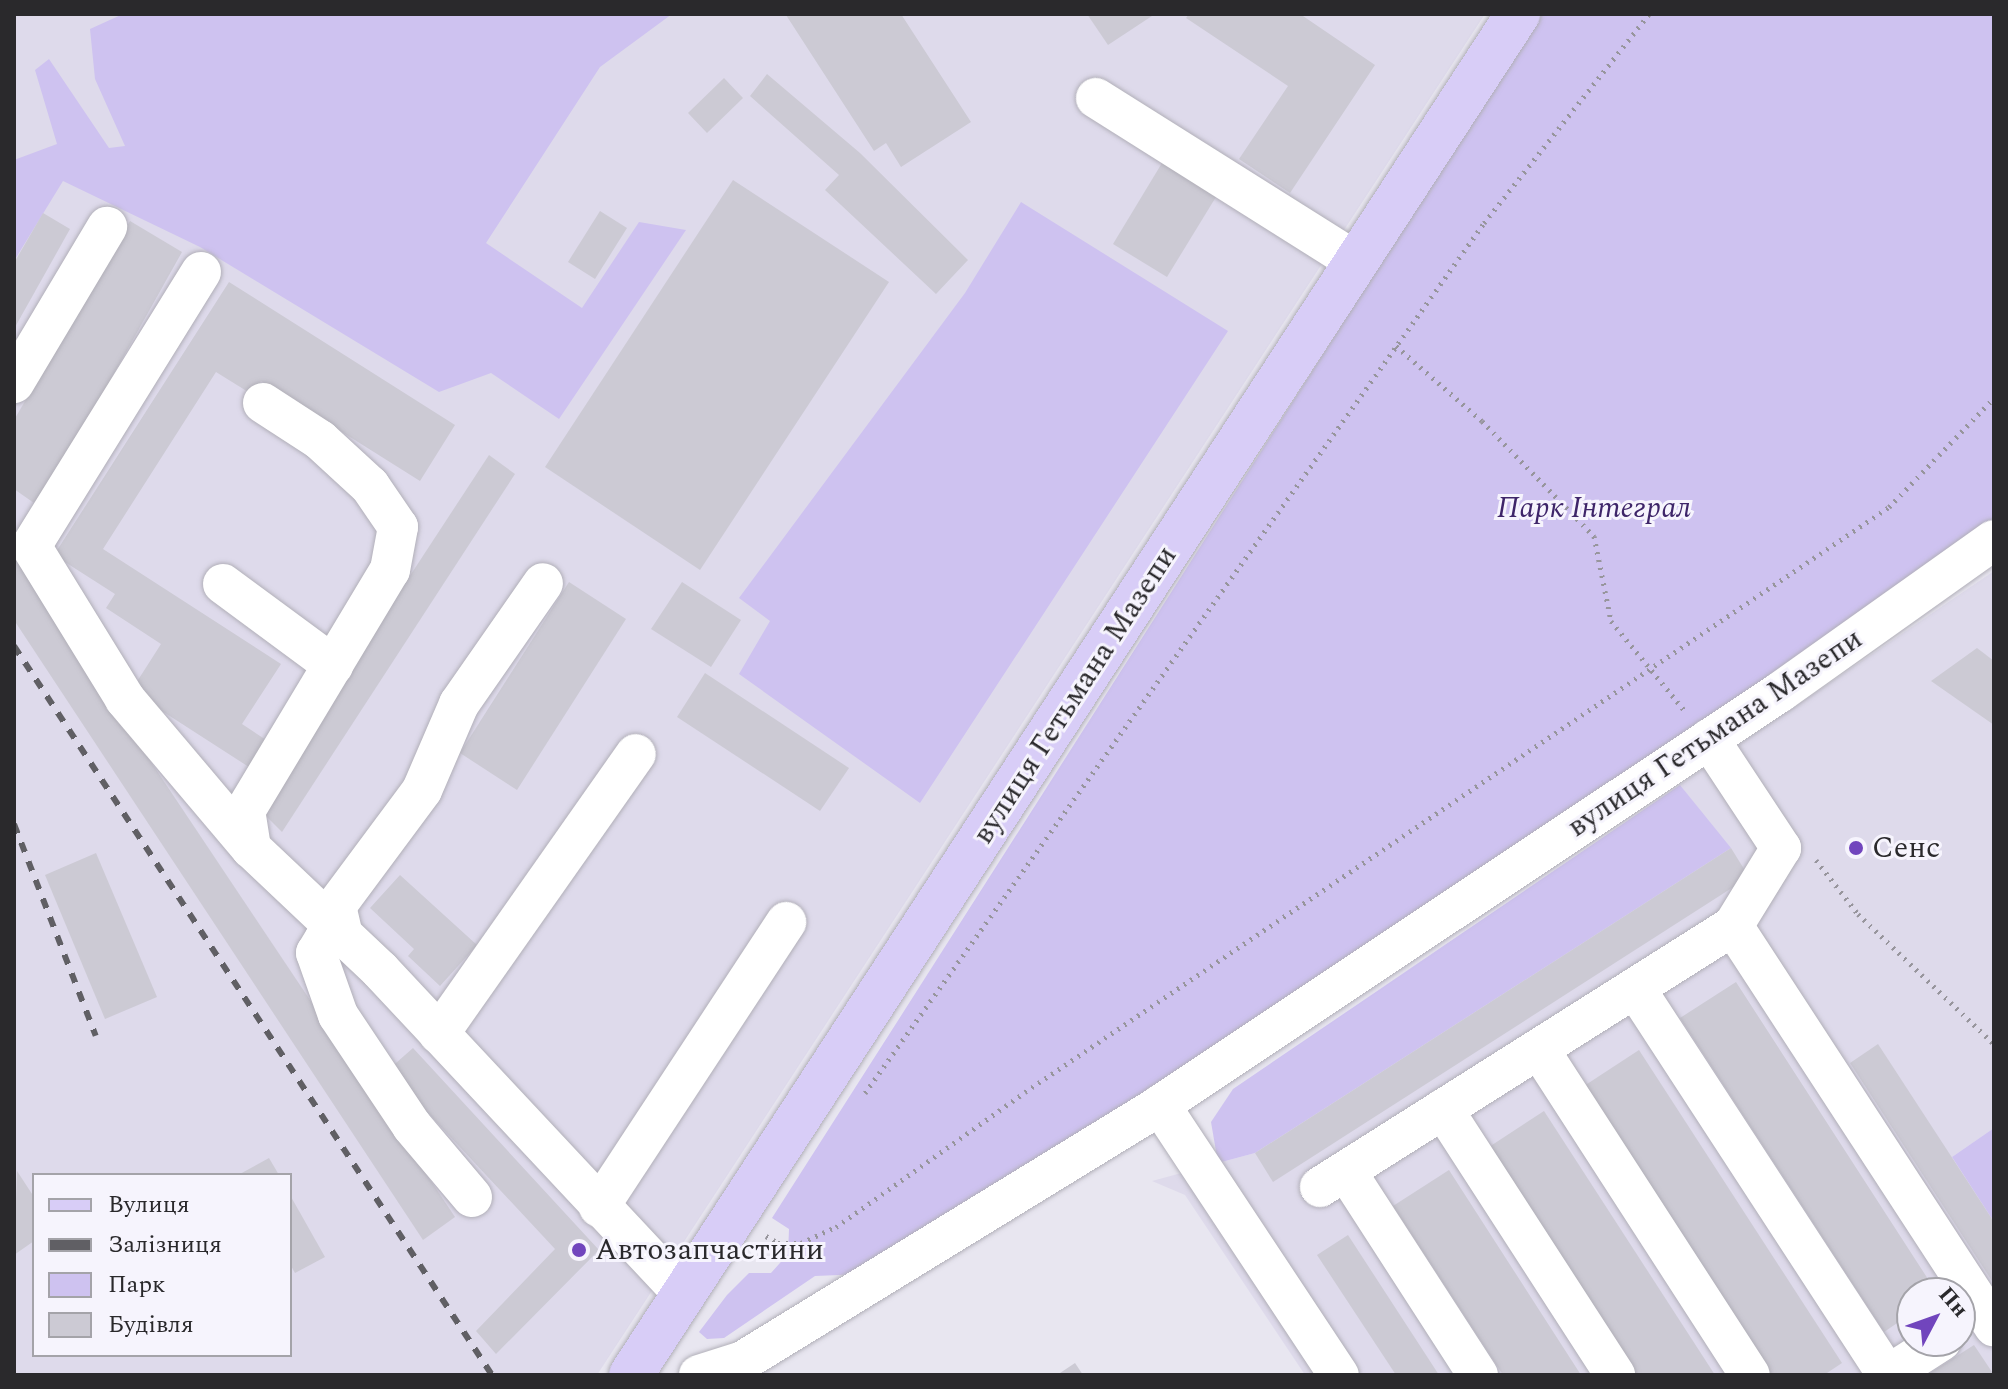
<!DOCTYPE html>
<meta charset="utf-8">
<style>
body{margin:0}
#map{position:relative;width:2008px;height:1389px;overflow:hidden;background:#e8e6f0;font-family:Spectral,serif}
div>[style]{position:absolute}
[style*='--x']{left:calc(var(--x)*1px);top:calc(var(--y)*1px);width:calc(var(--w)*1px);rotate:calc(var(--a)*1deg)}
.built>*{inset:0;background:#dedaeb}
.green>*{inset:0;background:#cec2f0}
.building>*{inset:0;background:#cccad4}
.path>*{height:5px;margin-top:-2.5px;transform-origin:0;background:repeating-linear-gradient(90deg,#97959c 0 2px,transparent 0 8px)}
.roads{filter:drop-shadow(0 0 2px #b1afb8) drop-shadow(0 0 2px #b1afb8)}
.minor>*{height:40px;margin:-20px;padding:0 20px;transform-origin:20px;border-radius:20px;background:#fff}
.major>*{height:44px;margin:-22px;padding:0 22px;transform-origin:22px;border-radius:22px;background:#d8cdf7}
.rail>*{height:6px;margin-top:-3px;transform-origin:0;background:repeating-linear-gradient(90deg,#605f64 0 10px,transparent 0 20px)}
.dots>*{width:22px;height:22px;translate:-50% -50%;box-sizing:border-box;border:4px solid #f6f4fd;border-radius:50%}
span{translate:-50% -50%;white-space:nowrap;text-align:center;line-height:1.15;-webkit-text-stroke:6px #f6f4fd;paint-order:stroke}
.park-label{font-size:30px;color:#3e2569;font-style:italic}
.street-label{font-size:30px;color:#2a292c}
.poi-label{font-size:30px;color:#2a292c}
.left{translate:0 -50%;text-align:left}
.frame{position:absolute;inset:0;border:16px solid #2a292c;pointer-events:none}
.legend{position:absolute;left:32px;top:1173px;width:260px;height:184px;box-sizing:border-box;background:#f6f4fd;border:2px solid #a4a3a9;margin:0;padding:10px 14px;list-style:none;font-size:24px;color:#2a292c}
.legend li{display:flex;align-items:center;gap:16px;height:40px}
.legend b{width:40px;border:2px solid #a4a3a9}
.north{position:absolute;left:1896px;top:1277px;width:80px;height:80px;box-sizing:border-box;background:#f6f4fd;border:2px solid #a4a3a9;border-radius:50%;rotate:49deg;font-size:22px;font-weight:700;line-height:32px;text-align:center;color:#2a292c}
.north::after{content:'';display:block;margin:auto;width:28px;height:36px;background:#7145bd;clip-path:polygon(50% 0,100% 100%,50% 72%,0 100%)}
</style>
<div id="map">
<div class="built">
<div style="clip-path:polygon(evenodd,14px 14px,1485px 14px,597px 1375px,14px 1375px,14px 14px,34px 1175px,290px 1175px,290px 1355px,34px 1355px,34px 1175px)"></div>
<div style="clip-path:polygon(evenodd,1994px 571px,1994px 1128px,1952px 1157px,1994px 1222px,1994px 1375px,1305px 1375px,1185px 1195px,1152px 1181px,1255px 1153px,1729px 849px,1680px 785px,1994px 571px,1912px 1293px,1960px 1293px,1960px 1341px,1912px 1341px,1912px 1293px)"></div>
</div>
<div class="green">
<div style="clip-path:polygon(123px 14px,672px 14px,600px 67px,486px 243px,582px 308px,639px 222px,686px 230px,559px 419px,491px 373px,439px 392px,200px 247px,63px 181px,14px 261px,14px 160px,57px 144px,35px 70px,49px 59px,109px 148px,125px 146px,95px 79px,90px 29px)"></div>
<div style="clip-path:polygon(1540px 14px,1994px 14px,1994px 535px,887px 1273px,815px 1276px,724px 1338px,707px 1339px,699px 1332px,727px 1295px,749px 1273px,771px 1273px,788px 1254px,789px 1229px,772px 1218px)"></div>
<div style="clip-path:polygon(1021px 202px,1228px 331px,920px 803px,739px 674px,770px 621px,739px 598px,965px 293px)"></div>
<div style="clip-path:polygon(1680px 785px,1731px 848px,1255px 1153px,1218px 1163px,1211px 1122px,1233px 1089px)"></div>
<div style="clip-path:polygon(1994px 1128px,1994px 1222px,1952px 1157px)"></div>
</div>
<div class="building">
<div style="clip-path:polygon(901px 14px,971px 122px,901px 167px,886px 143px,874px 151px,786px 15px)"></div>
<div style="clip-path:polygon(1087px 14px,1155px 14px,1108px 45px)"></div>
<div style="clip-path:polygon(1189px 14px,1300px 14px,1375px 65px,1290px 193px,1239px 159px,1288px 86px,1186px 18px)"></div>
<div style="clip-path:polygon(767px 74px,860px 153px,968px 260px,936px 294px,825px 190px,839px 175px,750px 96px)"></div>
<div style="clip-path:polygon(724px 78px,743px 98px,707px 133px,688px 113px)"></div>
<div style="clip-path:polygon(1165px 158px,1219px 192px,1167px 277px,1113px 244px)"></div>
<div style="clip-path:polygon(733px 180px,889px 282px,700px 570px,545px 467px)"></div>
<div style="clip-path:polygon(600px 211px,627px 228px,595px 279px,568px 262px)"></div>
<div style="clip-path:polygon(43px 213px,70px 229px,14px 329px,14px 263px)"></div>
<div style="clip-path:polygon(130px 221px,182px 252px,74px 445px,34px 503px,14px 489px,14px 420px)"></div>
<div style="clip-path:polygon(229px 282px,455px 425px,420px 481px,261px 381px,253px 395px,216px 372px,103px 549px,281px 664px,242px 724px,269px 742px,252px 769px,131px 691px,161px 644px,106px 608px,115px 594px,54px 555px)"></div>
<div style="clip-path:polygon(489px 455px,515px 474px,282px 832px,258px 808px)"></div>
<div style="clip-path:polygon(14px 557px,455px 1217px,423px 1240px,14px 620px)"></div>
<div style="clip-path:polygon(569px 582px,626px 619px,517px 790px,460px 753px)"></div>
<div style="clip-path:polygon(682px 582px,741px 620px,711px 667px,651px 629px)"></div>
<div style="clip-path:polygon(1977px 648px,1994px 661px,1994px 725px,1931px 681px)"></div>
<div style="clip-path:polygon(705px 673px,849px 768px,820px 811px,677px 717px)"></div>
<div style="clip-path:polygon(1731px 848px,1749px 877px,1273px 1182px,1255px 1153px)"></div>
<div style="clip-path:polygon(96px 853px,157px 997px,105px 1019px,45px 875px)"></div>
<div style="clip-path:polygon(400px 875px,477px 945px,440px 986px,408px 956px,414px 949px,370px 908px)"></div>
<div style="clip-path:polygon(1736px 982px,1937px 1293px,1912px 1293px,1912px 1313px,1884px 1332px,1680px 1018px)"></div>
<div style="clip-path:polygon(1878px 1044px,1994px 1222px,1994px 1284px,1850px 1063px)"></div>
<div style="clip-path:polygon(413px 1048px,599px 1250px,496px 1354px,476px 1331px,555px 1249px,388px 1070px)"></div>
<div style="clip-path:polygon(1639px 1050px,1842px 1363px,1824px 1375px,1771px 1375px,1584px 1086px)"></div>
<div style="clip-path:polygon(1544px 1111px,1715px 1375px,1636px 1375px,1489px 1147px)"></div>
<div style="clip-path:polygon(269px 1158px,279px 1175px,238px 1175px)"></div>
<div style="clip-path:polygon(1449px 1170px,1581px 1375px,1503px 1375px,1393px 1206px)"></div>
<div style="clip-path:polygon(17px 1171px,34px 1197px,34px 1241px,14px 1255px)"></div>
<div style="clip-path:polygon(290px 1195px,325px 1257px,295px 1273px,290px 1264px)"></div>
<div style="clip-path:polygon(1348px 1235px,1439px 1375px,1396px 1375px,1317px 1255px)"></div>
<div style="clip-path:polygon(1974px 1345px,1994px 1375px,1927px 1375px)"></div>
<div style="clip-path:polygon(1075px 1363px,1083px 1375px,1057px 1375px)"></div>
</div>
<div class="path">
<div style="--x:1396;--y:346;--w:114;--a:41.1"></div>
<div style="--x:1482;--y:421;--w:161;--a:45.8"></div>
<div style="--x:1594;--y:536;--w:87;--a:78.7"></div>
<div style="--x:1611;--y:621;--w:117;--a:50.6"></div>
<div style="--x:1816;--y:860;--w:68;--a:52.1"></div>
<div style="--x:1858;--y:914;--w:188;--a:43.7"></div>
<div style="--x:865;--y:1093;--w:1068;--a:-54.57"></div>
<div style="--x:1484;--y:223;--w:266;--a:-51.7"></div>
<div style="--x:766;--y:1236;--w:14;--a:30"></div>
<div style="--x:778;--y:1243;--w:23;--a:0"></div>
<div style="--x:801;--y:1243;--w:38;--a:-25"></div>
<div style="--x:836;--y:1227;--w:232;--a:-35.5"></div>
<div style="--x:1025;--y:1092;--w:1043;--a:-34.1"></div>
<div style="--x:1889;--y:507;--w:151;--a:-46.1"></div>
</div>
<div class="roads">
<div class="minor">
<div style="--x:1096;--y:98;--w:307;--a:32.2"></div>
<div style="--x:201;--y:272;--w:322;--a:121.8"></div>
<div style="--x:31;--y:546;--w:180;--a:58.4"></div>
<div style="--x:125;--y:699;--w:195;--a:49.8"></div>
<div style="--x:251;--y:848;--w:178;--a:43.4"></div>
<div style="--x:380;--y:970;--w:445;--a:46.9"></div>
<div style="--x:14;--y:383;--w:182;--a:-59.2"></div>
<div style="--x:223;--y:584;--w:137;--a:36.4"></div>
<div style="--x:1709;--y:739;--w:131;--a:56.6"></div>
<div style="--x:1781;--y:848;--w:92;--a:121.6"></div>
<div style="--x:251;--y:848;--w:37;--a:-99"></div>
<div style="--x:245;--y:811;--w:281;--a:-59"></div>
<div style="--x:390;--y:570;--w:44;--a:-79.5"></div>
<div style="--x:398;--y:527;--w:50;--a:-124.3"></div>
<div style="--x:370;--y:486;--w:68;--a:-137.4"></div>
<div style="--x:320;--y:440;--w:68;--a:-147"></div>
<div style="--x:1635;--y:988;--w:462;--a:56.9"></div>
<div style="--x:439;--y:1034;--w:342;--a:-54.9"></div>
<div style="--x:1539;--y:1049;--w:388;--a:57.1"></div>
<div style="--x:1160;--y:1105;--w:324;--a:56.5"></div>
<div style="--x:1443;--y:1109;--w:317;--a:57.1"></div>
<div style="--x:1346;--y:1171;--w:243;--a:57.1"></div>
<div style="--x:1320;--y:1187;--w:489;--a:-32.3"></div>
<div style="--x:1733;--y:926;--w:478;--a:56.9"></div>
<div style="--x:472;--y:1197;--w:93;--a:-130.2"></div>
<div style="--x:412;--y:1126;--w:133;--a:-123.7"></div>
<div style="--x:338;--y:1015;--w:66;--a:-109.5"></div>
<div style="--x:316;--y:953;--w:17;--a:-59"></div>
<div style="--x:325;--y:938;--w:18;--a:-6"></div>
<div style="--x:343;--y:936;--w:31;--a:-103"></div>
<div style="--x:336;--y:906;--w:144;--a:-53.4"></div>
<div style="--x:422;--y:790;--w:94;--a:-66.7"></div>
<div style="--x:459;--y:704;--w:147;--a:-55.2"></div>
<div style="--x:599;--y:1207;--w:341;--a:-56.7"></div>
<div style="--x:699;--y:1375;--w:46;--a:-17.7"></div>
<div style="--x:743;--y:1361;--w:489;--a:-31.5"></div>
<div style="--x:1160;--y:1105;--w:745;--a:-33.67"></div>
<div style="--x:1780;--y:692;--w:262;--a:-35.4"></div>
<div style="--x:1888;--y:1375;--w:63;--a:-32.7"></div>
</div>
<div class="major">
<div style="--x:631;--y:1375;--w:1625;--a:-56.91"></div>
</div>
</div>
<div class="rail">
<div style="--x:14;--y:646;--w:872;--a:56.75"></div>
<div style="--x:14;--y:824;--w:227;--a:68.9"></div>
</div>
<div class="dots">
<div style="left:1856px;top:848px;background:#7145bd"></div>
<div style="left:579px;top:1250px;background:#7145bd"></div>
</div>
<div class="park-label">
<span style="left:1594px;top:508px">Парк Інтеграл</span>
</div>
<div class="street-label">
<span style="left:1075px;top:695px;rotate:-57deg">вулиця Гетьмана Мазепи</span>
<span style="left:1715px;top:733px;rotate:-34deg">вулиця Гетьмана Мазепи</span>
</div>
<div class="poi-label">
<span class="left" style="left:1872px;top:848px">Сенс</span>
<span class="left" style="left:595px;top:1250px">Автозапчастини</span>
</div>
<div class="frame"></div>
<ul class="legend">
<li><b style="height:10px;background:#d8cdf7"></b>Вулиця</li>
<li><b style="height:10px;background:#605f64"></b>Залізниця</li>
<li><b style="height:22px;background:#cec2f0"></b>Парк</li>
<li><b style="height:22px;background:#cccad4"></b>Будівля</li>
</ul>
<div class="north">Пн</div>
</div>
